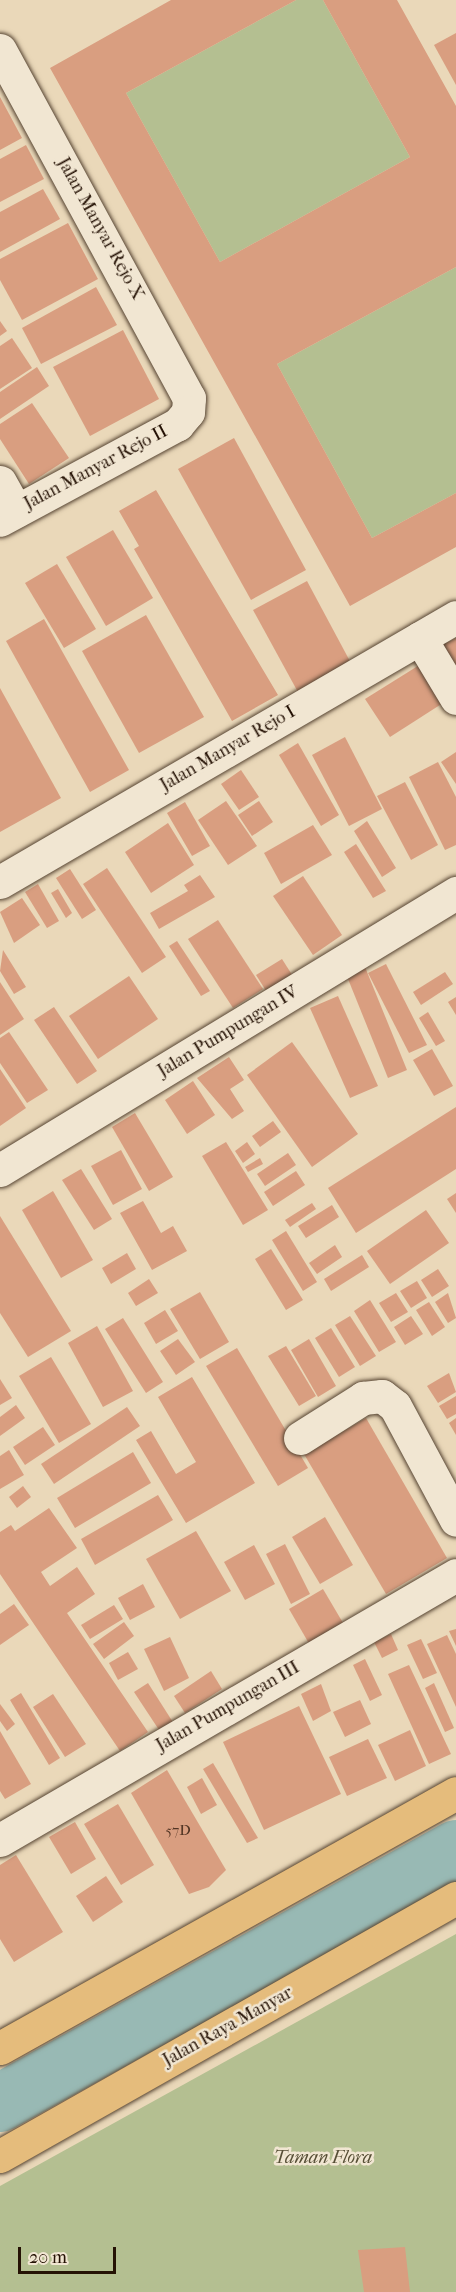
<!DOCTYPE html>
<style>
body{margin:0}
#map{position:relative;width:456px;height:2292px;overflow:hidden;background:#ead8b9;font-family:"IM FELL French Canon",serif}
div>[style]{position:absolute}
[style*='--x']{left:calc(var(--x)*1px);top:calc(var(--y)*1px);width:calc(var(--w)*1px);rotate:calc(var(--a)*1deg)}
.green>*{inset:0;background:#b4bf91}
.river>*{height:58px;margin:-29px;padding:0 29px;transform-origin:29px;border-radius:29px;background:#98b9b4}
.building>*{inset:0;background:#d99e80}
.roads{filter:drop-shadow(0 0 2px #564432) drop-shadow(0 0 2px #564432)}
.minor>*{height:33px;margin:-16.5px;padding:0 16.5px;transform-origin:16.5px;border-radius:16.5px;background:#f1e6d2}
.primary>*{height:33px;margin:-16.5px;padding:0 16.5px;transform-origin:16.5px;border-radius:16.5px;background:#e5bc7c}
span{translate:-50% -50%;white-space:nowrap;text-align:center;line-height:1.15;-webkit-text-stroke:5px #f1e6d2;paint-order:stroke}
.number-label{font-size:15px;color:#523524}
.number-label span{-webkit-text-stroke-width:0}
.street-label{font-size:18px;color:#251205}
.park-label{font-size:18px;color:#574f36;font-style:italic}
.scale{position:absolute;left:18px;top:2247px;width:98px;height:27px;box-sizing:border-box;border:3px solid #251205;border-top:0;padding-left:8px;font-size:18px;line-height:21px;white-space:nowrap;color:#251205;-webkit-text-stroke:4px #f1e6d2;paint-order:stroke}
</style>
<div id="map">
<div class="green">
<div style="clip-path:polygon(296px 0,323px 0,410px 157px,220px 262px,126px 93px)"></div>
<div style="clip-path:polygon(456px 267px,456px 493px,372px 538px,277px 364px)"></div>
<div style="clip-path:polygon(456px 1934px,456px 2292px,0 2292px,0 2186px)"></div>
</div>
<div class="river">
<div style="--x:0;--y:2103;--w:522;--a:-29.12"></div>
</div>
<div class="building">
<div style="clip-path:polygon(171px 0,296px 0,126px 93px,220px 262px,410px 157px,323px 0,397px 0,456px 106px,456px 267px,277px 364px,372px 538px,456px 493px,456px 547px,350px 606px,50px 68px)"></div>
<div style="clip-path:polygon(456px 33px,456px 85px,434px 45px)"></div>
<div style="clip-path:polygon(0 97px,22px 138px,0 150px)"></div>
<div style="clip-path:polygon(26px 145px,44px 179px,0 202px,0 159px)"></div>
<div style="clip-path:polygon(43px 189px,60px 219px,0 252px,0 212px)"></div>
<div style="clip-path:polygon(68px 223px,98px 279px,22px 320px,0 280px,0 259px)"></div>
<div style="clip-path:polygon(96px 287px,117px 325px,41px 364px,22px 328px)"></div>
<div style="clip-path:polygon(0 321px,7px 331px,0 336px)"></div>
<div style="clip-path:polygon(123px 330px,159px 399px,90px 436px,53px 367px)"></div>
<div style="clip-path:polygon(12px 338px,32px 368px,0 389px,0 346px)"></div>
<div style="clip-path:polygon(37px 367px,49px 386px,0 419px,0 392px)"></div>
<div style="clip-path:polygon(32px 403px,69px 458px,29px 484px,0 439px,0 424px)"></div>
<div style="clip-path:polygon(234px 438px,306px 570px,251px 600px,178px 469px)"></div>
<div style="clip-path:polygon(156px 490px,278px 695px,232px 721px,134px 549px,139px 546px,119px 511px)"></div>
<div style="clip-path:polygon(113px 530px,153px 598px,106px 626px,66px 557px)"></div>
<div style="clip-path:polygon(57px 564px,96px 629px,64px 648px,25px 583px)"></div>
<div style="clip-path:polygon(307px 581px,352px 665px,299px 694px,253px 610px)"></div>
<div style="clip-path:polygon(146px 615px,204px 717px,139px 753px,82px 651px)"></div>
<div style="clip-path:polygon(44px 619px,129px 770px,90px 792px,6px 641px)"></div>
<div style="clip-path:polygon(456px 638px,456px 678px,440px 646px)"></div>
<div style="clip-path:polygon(429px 659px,454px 696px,390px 737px,365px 699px)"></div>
<div style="clip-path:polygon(0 688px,61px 798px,0 832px)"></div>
<div style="clip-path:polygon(345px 737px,382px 809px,349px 826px,312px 755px)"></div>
<div style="clip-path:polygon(298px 743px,339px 815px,321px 826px,279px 755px)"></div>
<div style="clip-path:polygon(456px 752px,456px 784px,441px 762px)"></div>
<div style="clip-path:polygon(438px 762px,456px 797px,456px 845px,445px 850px,409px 777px)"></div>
<div style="clip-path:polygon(241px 770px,259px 797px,239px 810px,221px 784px)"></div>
<div style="clip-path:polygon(405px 782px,438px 845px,411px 860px,377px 796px)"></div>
<div style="clip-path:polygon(226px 801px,257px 846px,228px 865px,198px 820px)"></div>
<div style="clip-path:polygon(259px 801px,273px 822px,252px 836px,238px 815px)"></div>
<div style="clip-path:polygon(185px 802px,210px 846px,192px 856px,167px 813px)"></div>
<div style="clip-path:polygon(367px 821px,396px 868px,382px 877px,354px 831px)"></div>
<div style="clip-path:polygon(168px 823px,194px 865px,151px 893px,125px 852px)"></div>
<div style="clip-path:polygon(313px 825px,332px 855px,281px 884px,264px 853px)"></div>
<div style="clip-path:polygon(356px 844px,386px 891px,373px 898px,344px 852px)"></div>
<div style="clip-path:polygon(107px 868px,166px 957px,142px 973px,83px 884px)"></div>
<div style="clip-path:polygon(70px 869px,96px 910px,82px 919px,56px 878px)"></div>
<div style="clip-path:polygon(200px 875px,215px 897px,159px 929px,150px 913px,188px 891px,184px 885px)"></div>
<div style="clip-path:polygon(303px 876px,342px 935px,313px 955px,273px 896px)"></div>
<div style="clip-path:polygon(38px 884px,59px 921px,47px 928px,25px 892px)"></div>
<div style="clip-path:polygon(58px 889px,72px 913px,66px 918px,51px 893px)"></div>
<div style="clip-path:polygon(22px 898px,40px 925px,14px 943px,0 912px)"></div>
<div style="clip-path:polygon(218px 920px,263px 989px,233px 1008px,188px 939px)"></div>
<div style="clip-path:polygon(177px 941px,210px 991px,201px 996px,169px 946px)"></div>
<div style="clip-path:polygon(3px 950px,26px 987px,14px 994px,0 971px)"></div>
<div style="clip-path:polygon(282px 959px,296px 981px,270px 997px,256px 975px)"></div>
<div style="clip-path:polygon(386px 964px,427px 1045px,409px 1053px,368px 973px)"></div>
<div style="clip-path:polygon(365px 967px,407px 1070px,388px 1078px,346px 974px)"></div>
<div style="clip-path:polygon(445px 972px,453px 984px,421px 1005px,413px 992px)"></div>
<div style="clip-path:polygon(129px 976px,158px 1019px,98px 1059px,69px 1016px)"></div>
<div style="clip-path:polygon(0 982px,24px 1019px,0 1035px)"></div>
<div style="clip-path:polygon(338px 996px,378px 1086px,350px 1098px,310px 1008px)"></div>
<div style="clip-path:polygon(456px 997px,456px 1015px,448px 1002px)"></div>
<div style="clip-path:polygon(54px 1007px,97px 1071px,77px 1084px,34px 1020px)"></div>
<div style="clip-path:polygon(428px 1012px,445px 1041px,436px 1046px,419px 1018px)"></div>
<div style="clip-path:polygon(9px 1032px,48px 1090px,27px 1103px,0 1063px,0 1038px)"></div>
<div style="clip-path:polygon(292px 1042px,358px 1134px,312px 1167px,247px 1075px)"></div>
<div style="clip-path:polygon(432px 1049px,453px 1086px,434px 1096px,413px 1060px)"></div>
<div style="clip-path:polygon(229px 1057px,244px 1080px,230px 1089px,244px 1111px,232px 1119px,197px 1078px)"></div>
<div style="clip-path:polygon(0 1069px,26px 1108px,0 1126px)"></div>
<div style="clip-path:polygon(193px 1081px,215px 1115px,187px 1134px,165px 1100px)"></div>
<div style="clip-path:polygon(456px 1107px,456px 1169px,356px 1233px,328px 1188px)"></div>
<div style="clip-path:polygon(135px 1113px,173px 1177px,149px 1191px,112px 1127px)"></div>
<div style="clip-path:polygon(273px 1121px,281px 1132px,260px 1147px,252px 1136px)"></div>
<div style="clip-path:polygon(226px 1142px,268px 1210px,243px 1225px,202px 1156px)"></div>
<div style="clip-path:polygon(247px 1142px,255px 1154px,243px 1163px,235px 1151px)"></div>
<div style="clip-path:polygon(121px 1150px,142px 1189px,113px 1205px,91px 1166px)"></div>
<div style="clip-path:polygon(288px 1153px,296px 1165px,265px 1186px,257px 1174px)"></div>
<div style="clip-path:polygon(260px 1158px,263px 1164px,248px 1172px,245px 1167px)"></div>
<div style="clip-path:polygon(81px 1169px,112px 1219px,94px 1230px,62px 1180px)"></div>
<div style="clip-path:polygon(296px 1171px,305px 1185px,273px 1206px,264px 1192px)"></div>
<div style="clip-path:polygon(53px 1191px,93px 1260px,61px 1278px,22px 1210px)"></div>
<div style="clip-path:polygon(456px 1193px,456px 1213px,447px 1199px)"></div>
<div style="clip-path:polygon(143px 1201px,161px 1233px,173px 1226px,187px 1251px,152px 1270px,120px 1213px)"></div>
<div style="clip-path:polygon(312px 1203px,316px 1209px,290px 1227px,285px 1220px)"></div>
<div style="clip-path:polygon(332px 1205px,339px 1217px,306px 1238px,298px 1226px)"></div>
<div style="clip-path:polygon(426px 1210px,449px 1243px,390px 1284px,367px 1251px)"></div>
<div style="clip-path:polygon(0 1216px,71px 1331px,28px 1357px,0 1313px)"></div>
<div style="clip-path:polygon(286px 1231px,317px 1282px,303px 1291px,272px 1240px)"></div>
<div style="clip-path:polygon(335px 1245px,342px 1257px,317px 1274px,309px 1263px)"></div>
<div style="clip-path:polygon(271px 1249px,303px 1300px,286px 1310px,255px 1259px)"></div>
<div style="clip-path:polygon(127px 1253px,136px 1269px,111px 1284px,102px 1268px)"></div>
<div style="clip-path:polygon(362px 1255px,369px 1267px,331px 1291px,324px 1279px)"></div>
<div style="clip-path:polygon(438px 1269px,449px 1286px,432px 1297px,421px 1280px)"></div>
<div style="clip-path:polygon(149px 1279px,158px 1293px,136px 1306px,128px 1293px)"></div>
<div style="clip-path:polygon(417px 1281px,427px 1298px,411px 1308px,400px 1291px)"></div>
<div style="clip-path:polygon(200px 1292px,229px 1342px,200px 1359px,170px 1309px)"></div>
<div style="clip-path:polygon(396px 1293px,408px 1312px,391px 1322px,379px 1303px)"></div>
<div style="clip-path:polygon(448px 1293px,456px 1318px,448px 1323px,435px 1302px)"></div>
<div style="clip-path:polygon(370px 1300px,396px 1342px,379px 1352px,354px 1311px)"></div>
<div style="clip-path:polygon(429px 1302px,445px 1327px,432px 1336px,416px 1310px)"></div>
<div style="clip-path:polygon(165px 1310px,178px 1331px,156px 1344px,144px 1323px)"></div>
<div style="clip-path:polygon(350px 1316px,376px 1356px,360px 1366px,335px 1325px)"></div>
<div style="clip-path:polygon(411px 1316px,423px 1334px,405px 1345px,394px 1327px)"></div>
<div style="clip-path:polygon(123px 1318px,163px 1382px,146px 1393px,105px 1329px)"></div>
<div style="clip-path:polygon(97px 1326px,133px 1391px,103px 1407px,68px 1343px)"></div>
<div style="clip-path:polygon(331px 1328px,355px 1367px,339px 1377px,315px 1338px)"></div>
<div style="clip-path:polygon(178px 1339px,195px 1362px,176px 1375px,160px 1351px)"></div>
<div style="clip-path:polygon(309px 1339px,336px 1386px,318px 1397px,291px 1350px)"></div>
<div style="clip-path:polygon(286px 1346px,316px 1396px,299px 1406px,268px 1356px)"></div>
<div style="clip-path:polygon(237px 1348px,308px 1468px,278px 1486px,206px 1366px)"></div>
<div style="clip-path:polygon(51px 1357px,91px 1424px,59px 1443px,19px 1376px)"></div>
<div style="clip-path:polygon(449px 1373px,456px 1392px,438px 1403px,427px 1386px)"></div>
<div style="clip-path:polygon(192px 1377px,255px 1483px,186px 1523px,136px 1440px,151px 1431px,176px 1474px,196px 1462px,158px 1397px)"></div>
<div style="clip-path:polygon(0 1379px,12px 1398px,0 1405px)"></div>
<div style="clip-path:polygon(456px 1396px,456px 1414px,447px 1419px,439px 1406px)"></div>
<div style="clip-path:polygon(16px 1405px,25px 1418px,0 1436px,0 1417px)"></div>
<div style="clip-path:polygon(127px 1407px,140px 1426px,54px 1484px,41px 1464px)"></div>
<div style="clip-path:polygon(366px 1418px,447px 1558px,386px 1594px,304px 1454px)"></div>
<div style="clip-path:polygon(456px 1418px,456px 1435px,449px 1423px)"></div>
<div style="clip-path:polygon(43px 1427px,55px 1445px,25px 1465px,13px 1447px)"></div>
<div style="clip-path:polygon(9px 1450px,24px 1475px,0 1489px,0 1456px)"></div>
<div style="clip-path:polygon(133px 1452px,151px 1483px,75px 1528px,57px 1498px)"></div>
<div style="clip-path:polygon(23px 1486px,31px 1497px,17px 1508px,9px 1497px)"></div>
<div style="clip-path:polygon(158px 1495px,173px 1520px,95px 1565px,81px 1539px)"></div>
<div style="clip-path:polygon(49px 1508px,77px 1548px,41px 1572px,50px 1586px,77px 1567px,95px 1594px,67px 1613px,148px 1732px,120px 1751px,0 1574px,0 1532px,11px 1525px,15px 1531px)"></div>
<div style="clip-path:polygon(325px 1517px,353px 1565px,320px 1584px,292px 1537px)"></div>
<div style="clip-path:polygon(196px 1531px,231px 1591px,180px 1619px,146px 1559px)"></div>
<div style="clip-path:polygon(285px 1544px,310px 1594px,291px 1604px,266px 1554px)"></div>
<div style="clip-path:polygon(254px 1545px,275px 1584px,245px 1600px,224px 1562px)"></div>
<div style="clip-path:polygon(143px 1584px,155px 1607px,130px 1620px,118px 1598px)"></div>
<div style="clip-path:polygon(323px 1589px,346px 1628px,311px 1647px,289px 1609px)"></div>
<div style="clip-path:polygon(14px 1604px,29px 1625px,0 1645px,0 1614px)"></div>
<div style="clip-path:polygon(114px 1605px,123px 1619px,90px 1639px,81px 1625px)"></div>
<div style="clip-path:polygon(124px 1622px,134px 1636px,104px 1659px,93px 1644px)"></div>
<div style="clip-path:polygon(456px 1629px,456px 1646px,449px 1631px)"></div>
<div style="clip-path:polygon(391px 1634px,398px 1650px,382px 1658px,374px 1642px)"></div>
<div style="clip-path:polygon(447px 1635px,456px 1654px,456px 1707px,427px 1644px)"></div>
<div style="clip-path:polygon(170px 1637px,189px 1678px,164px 1691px,144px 1649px)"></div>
<div style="clip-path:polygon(421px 1639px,437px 1673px,423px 1679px,407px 1645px)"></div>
<div style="clip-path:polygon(128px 1652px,138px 1669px,118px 1680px,109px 1663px)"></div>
<div style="clip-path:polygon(365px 1659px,382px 1695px,370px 1701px,353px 1665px)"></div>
<div style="clip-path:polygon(409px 1665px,451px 1754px,429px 1764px,388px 1674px)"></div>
<div style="clip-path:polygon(211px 1671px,222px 1689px,185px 1713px,174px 1696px)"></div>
<div style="clip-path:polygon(148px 1683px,176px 1727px,163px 1736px,134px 1692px)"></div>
<div style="clip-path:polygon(434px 1683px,454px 1728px,445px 1732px,425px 1688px)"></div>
<div style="clip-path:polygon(321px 1684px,331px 1711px,313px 1721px,301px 1694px)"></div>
<div style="clip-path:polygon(21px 1693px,60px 1758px,49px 1765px,10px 1700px)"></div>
<div style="clip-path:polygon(53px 1694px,86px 1744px,65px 1757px,33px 1707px)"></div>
<div style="clip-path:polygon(360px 1700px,371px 1724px,345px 1737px,333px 1712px)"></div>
<div style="clip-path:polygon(0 1704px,15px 1724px,7px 1731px,0 1721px)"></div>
<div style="clip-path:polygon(299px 1706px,341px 1794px,264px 1830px,223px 1742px)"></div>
<div style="clip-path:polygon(410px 1730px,426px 1766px,395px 1781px,378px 1745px)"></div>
<div style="clip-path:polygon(0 1731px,31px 1784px,5px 1799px,0 1791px)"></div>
<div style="clip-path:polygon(368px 1739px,387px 1778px,347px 1796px,329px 1757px)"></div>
<div style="clip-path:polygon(213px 1763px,258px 1838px,247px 1843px,203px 1769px)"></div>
<div style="clip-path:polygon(167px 1770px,226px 1870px,209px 1887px,189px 1894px,131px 1793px)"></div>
<div style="clip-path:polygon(202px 1778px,217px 1805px,201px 1814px,187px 1787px)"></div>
<div style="clip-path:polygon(118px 1804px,154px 1865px,121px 1885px,84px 1824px)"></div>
<div style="clip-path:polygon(75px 1822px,96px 1859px,71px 1874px,49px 1837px)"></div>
<div style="clip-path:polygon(16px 1855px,63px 1932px,14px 1962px,0 1939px,0 1865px)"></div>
<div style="clip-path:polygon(106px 1876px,123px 1902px,93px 1922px,76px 1896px)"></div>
<div style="clip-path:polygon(405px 2247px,410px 2292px,364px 2292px,358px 2250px)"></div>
</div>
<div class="roads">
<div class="minor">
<div style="--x:0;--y:50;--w:396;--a:61.5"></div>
<div style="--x:189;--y:398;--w:14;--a:94"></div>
<div style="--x:188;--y:412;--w:16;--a:130"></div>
<div style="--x:178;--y:424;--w:202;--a:151.7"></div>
<div style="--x:0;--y:482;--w:33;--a:61"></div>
<div style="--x:420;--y:638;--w:70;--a:59"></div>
<div style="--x:0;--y:882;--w:527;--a:-30.16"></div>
<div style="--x:0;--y:1170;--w:534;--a:-31.28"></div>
<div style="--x:300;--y:1438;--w:75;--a:-32.4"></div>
<div style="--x:363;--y:1398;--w:19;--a:-6"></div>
<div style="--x:382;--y:1396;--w:16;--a:38"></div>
<div style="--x:395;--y:1406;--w:129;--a:61.8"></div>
<div style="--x:0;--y:1840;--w:527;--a:-30.16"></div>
</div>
<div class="primary">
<div style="--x:0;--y:2048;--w:522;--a:-29.21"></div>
<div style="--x:0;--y:2156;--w:524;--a:-29.5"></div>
</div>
</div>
<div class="number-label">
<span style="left:178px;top:1831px">57D</span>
</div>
<div class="street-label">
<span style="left:100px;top:229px;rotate:61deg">Jalan Manyar Rejo X</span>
<span style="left:96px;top:468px;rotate:-28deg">Jalan Manyar Rejo II</span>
<span style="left:228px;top:749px;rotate:-30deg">Jalan Manyar Rejo I</span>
<span style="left:228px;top:1032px;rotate:-31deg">Jalan Pumpungan IV</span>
<span style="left:228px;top:1707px;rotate:-30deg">Jalan Pumpungan III</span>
<span style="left:228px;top:2027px;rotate:-29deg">Jalan Raya Manyar</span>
</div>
<div class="park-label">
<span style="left:323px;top:2158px">Taman Flora</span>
</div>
<div class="scale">20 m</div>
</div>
